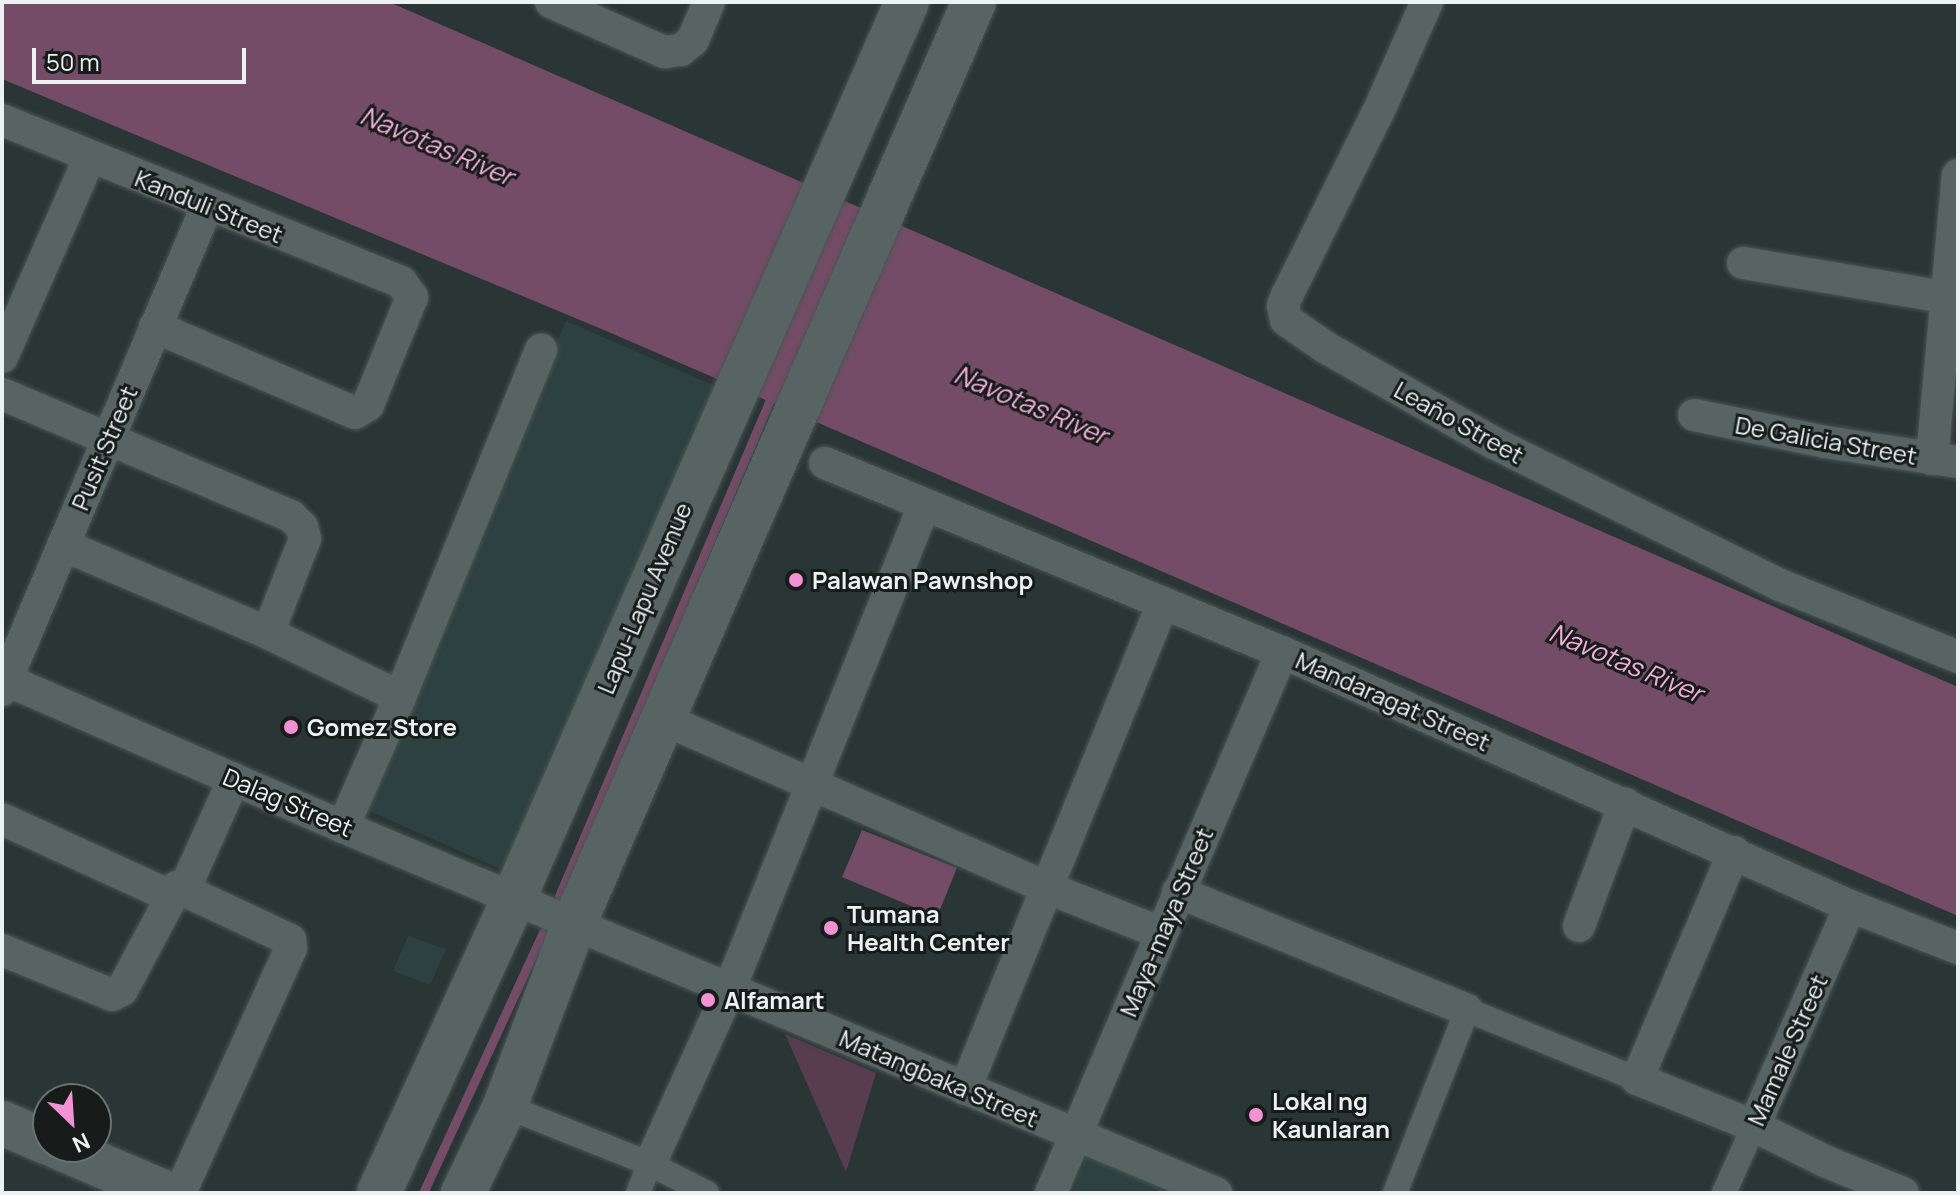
<!DOCTYPE html>
<meta charset="utf-8">
<style>
body{margin:0}
#map{position:relative;width:1960px;height:1195px;overflow:hidden;background:#2a3535;font-family:Manrope,sans-serif}
div>[style]{position:absolute}
[style*='--x']{left:calc(var(--x)*1px);top:calc(var(--y)*1px);width:calc(var(--w)*1px);rotate:calc(var(--a)*1deg)}
.built>*{inset:0;background:#2d4140}
.green>*{inset:0;background:#573d4e}
.water>*{inset:0;background:#754c67}
.stream>*{height:9px;margin:-4.5px;padding:0 4.5px;transform-origin:4.5px;border-radius:4.5px;background:#754c67}
.roads{filter:drop-shadow(0 0 2px #4a5453) drop-shadow(0 0 2px #4a5453)}
.pedestrian>*{height:24px;margin:-12px;padding:0 12px;transform-origin:12px;border-radius:12px;background:#576463}
.minor>*{height:32px;margin:-16px;padding:0 16px;transform-origin:16px;border-radius:16px;background:#576463}
.secondary>*{height:44px;margin:-22px;padding:0 22px;transform-origin:22px;border-radius:22px;background:#576463}
.dots>*{width:22px;height:22px;translate:-50% -50%;box-sizing:border-box;border:4px solid #171c1b;border-radius:50%}
span{translate:-50% -50%;white-space:nowrap;text-align:center;line-height:1.15;-webkit-text-stroke:6px #171c1b;paint-order:stroke}
.street-label{font-size:24px;color:#ebf2f1}
.poi-label{font-size:24px;color:#ebf2f1;font-weight:700}
.left{translate:0 -50%;text-align:left}
.water-label{font-size:26px;color:#f1adda;font-style:italic}
.frame{position:absolute;inset:0;border:4px solid #ebf2f1;pointer-events:none}
.north{position:absolute;left:32px;top:1083px;width:80px;height:80px;box-sizing:border-box;background:#171c1b;border:2px solid #6c7271;border-radius:50%;rotate:155deg;font-size:22px;font-weight:700;line-height:32px;text-align:center;color:#ebf2f1}
.north::after{content:'';display:block;margin:auto;width:28px;height:36px;background:#f391d5;clip-path:polygon(50% 0,100% 100%,50% 72%,0 100%)}
.scale{position:absolute;left:32px;top:48px;width:214px;height:36px;box-sizing:border-box;border:4px solid #ebf2f1;border-top:0;padding-left:10px;font-size:24px;line-height:28px;white-space:nowrap;color:#ebf2f1;-webkit-text-stroke:6px #171c1b;paint-order:stroke}
</style>
<div id="map">
<div class="built">
<div style="clip-path:polygon(566px 321px,715px 386px,507px 872px,358px 806px)"></div>
<div style="clip-path:polygon(408px 936px,446px 949px,430px 985px,393px 971px)"></div>
<div style="clip-path:polygon(1089px 1150px,1188px 1193px,1072px 1193px)"></div>
</div>
<div class="green">
<div style="clip-path:polygon(785px 1034px,876px 1073px,846px 1172px)"></div>
</div>
<div class="water">
<div style="clip-path:polygon(2px 2px,389px 2px,1958px 687px,1958px 916px,604px 330px,2px 79px)"></div>
<div style="clip-path:polygon(862px 830px,957px 868px,937px 917px,842px 877px)"></div>
</div>
<div class="stream">
<div style="--x:559;--y:896;--w:544;--a:-66.97"></div>
<div style="--x:423;--y:1193;--w:287;--a:-65.3"></div>
</div>
<div class="roads">
<div class="pedestrian">
<div style="--x:505;--y:1106;--w:156;--a:21.8"></div>
<div style="--x:650;--y:1164;--w:64;--a:27"></div>
<div style="--x:638;--y:1193;--w:31;--a:-68"></div>
<div style="--x:1395;--y:1193;--w:197;--a:-68.5"></div>
<div style="--x:1467;--y:1010;--w:183;--a:22.1"></div>
<div style="--x:1724;--y:1193;--w:73;--a:-65.9"></div>
</div>
<div class="minor">
<div style="--x:551;--y:2;--w:124;--a:23.9"></div>
<div style="--x:664;--y:52;--w:17;--a:-7"></div>
<div style="--x:681;--y:50;--w:16;--a:-40"></div>
<div style="--x:693;--y:40;--w:41;--a:-67.2"></div>
<div style="--x:1427;--y:2;--w:114;--a:113.9"></div>
<div style="--x:1381;--y:106;--w:211;--a:116.4"></div>
<div style="--x:1287;--y:295;--w:12;--a:110"></div>
<div style="--x:1283;--y:306;--w:14;--a:78"></div>
<div style="--x:1286;--y:320;--w:47;--a:34.7"></div>
<div style="--x:1325;--y:347;--w:194;--a:29.6"></div>
<div style="--x:1494;--y:443;--w:319;--a:26.4"></div>
<div style="--x:1780;--y:585;--w:192;--a:22"></div>
<div style="--x:2;--y:120;--w:431;--a:22.1"></div>
<div style="--x:401;--y:282;--w:19;--a:54"></div>
<div style="--x:412;--y:297;--w:117;--a:112.2"></div>
<div style="--x:368;--y:405;--w:15;--a:148"></div>
<div style="--x:355;--y:413;--w:218;--a:-156.7"></div>
<div style="--x:1743;--y:263;--w:209;--a:9.6"></div>
<div style="--x:2;--y:357;--w:219;--a:-66.3"></div>
<div style="--x:2;--y:394;--w:314;--a:22.9"></div>
<div style="--x:291;--y:516;--w:16;--a:45"></div>
<div style="--x:302;--y:527;--w:12;--a:76"></div>
<div style="--x:305;--y:539;--w:101;--a:111.5"></div>
<div style="--x:268;--y:633;--w:147;--a:25.9"></div>
<div style="--x:1694;--y:415;--w:135;--a:11.6"></div>
<div style="--x:1826;--y:442;--w:134;--a:8.6"></div>
<div style="--x:1932;--y:459;--w:285;--a:-84.8"></div>
<div style="--x:825;--y:463;--w:495;--a:22.5"></div>
<div style="--x:1282;--y:652;--w:622;--a:24.09"></div>
<div style="--x:1850;--y:906;--w:116;--a:21.3"></div>
<div style="--x:63;--y:545;--w:223;--a:23.2"></div>
<div style="--x:2;--y:678;--w:372;--a:23.6"></div>
<div style="--x:343;--y:827;--w:947;--a:22.75"></div>
<div style="--x:2;--y:690;--w:526;--a:-67.04"></div>
<div style="--x:663;--y:719;--w:420;--a:23.7"></div>
<div style="--x:1048;--y:888;--w:122;--a:21.7"></div>
<div style="--x:2;--y:819;--w:187;--a:24.6"></div>
<div style="--x:343;--y:827;--w:142;--a:-66.3"></div>
<div style="--x:400;--y:697;--w:375;--a:-67.9"></div>
<div style="--x:1734;--y:852;--w:247;--a:113.1"></div>
<div style="--x:1637;--y:1079;--w:126;--a:21.9"></div>
<div style="--x:1754;--y:1126;--w:81;--a:26.3"></div>
<div style="--x:1827;--y:1162;--w:82;--a:22.2"></div>
<div style="--x:184;--y:890;--w:122;--a:-65.8"></div>
<div style="--x:1178;--y:892;--w:312;--a:22.2"></div>
<div style="--x:1579;--y:926;--w:131;--a:-69.5"></div>
<div style="--x:2;--y:950;--w:119;--a:22.2"></div>
<div style="--x:112;--y:995;--w:11;--a:-27"></div>
<div style="--x:122;--y:990;--w:117;--a:-61.9"></div>
<div style="--x:177;--y:887;--w:125;--a:25.1"></div>
<div style="--x:290;--y:940;--w:8;--a:83"></div>
<div style="--x:291;--y:948;--w:269;--a:114.4"></div>
<div style="--x:965;--y:1089;--w:525;--a:-67.83"></div>
<div style="--x:1754;--y:1126;--w:240;--a:-66.4"></div>
<div style="--x:650;--y:1164;--w:193;--a:-65.6"></div>
<div style="--x:730;--y:988;--w:520;--a:-68.08"></div>
<div style="--x:1051;--y:1193;--w:588;--a:-66.88"></div>
</div>
<div class="secondary">
<div style="--x:2;--y:1123;--w:50;--a:23.5"></div>
<div style="--x:58;--y:1147;--w:117;--a:23.1"></div>
<div style="--x:379;--y:1193;--w:324;--a:-65.4"></div>
<div style="--x:514;--y:898;--w:978;--a:-66.32"></div>
<div style="--x:463;--y:1193;--w:97;--a:-64.2"></div>
<div style="--x:505;--y:1106;--w:195;--a:-69.2"></div>
<div style="--x:574;--y:924;--w:1005;--a:-66.55"></div>
</div>
</div>
<div class="dots">
<div style="left:796px;top:580px;background:#f391d5"></div>
<div style="left:291px;top:727px;background:#f391d5"></div>
<div style="left:831px;top:928px;background:#f391d5"></div>
<div style="left:708px;top:1000px;background:#f391d5"></div>
<div style="left:1256px;top:1115px;background:#f391d5"></div>
</div>
<div class="street-label">
<span style="left:209px;top:206px;rotate:22deg">Kanduli Street</span>
<span style="left:1459px;top:422px;rotate:29deg">Leaño Street</span>
<span style="left:1826px;top:440px;rotate:10deg">De Galicia Street</span>
<span style="left:104px;top:448px;rotate:-67deg">Pusit Street</span>
<span style="left:644px;top:598px;rotate:-67deg">Lapu-Lapu Avenue</span>
<span style="left:1393px;top:701px;rotate:24deg">Mandaragat Street</span>
<span style="left:288px;top:802px;rotate:23deg">Dalag Street</span>
<span style="left:1166px;top:922px;rotate:-67deg">Maya-maya Street</span>
<span style="left:1787px;top:1050px;rotate:-66deg">Mamale Street</span>
<span style="left:939px;top:1078px;rotate:23deg">Matangbaka Street</span>
</div>
<div class="poi-label">
<span class="left" style="left:812px;top:580px">Palawan Pawnshop</span>
<span class="left" style="left:307px;top:727px">Gomez Store</span>
<span class="left" style="left:847px;top:928px">Tumana<br>Health Center</span>
<span class="left" style="left:724px;top:1000px">Alfamart</span>
<span class="left" style="left:1272px;top:1115px">Lokal ng<br>Kaunlaran</span>
</div>
<div class="water-label">
<span style="left:437px;top:146px;rotate:23deg">Navotas River</span>
<span style="left:1031px;top:405px;rotate:23deg">Navotas River</span>
<span style="left:1626px;top:663px;rotate:23deg">Navotas River</span>
</div>
<div class="frame"></div>
<div class="north">N</div>
<div class="scale">50 m</div>
</div>
